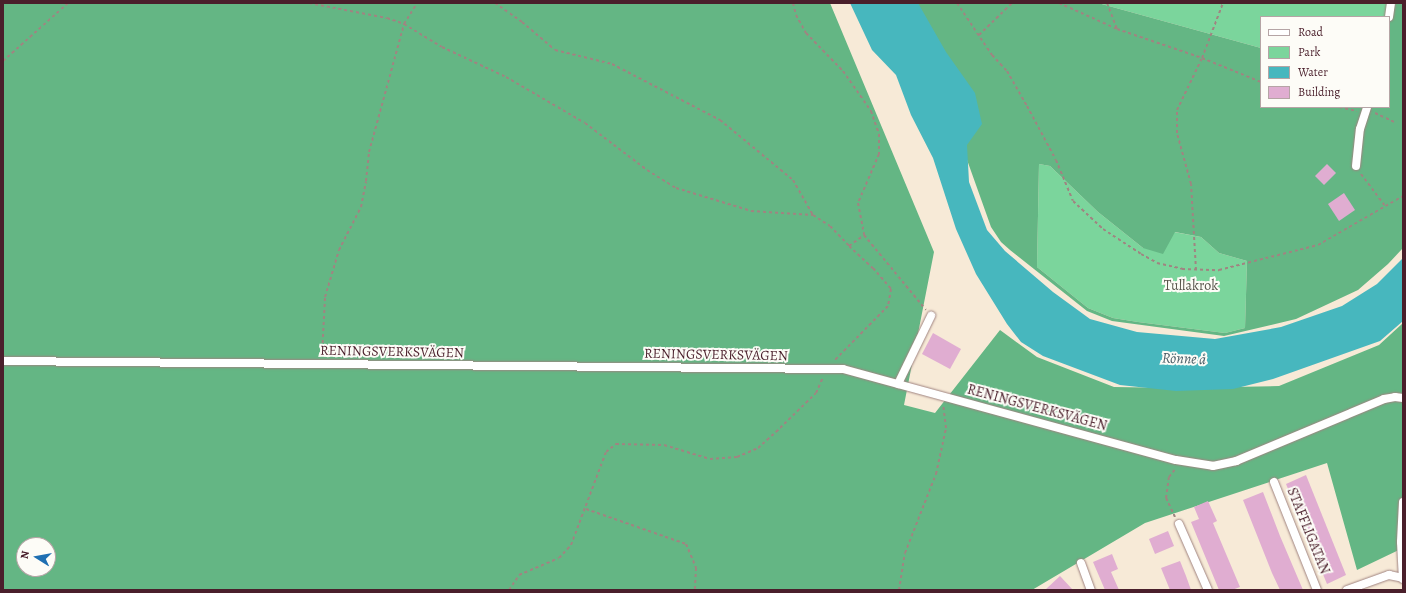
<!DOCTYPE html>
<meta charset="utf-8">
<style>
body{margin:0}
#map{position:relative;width:1406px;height:593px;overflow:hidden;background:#f7ead7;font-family:Alegreya,serif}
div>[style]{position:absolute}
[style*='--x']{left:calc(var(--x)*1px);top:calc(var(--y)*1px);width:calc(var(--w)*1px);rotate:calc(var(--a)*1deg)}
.green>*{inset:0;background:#7bd59c}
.forest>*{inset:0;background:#64b684}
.water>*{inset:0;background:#47b7be}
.building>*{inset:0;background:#e0add1}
.path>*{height:2px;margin-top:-1px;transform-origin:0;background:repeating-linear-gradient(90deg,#a08481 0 3px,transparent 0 6px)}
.roads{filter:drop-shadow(0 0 1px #a08481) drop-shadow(0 0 1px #a08481)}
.street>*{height:8px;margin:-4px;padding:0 4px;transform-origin:4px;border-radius:4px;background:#fff}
span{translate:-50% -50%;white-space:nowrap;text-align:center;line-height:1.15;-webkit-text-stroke:4px #fdfcf7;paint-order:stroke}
.park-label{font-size:14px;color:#59564d}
.street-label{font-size:14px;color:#4a1f2b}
.water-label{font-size:15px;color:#495c66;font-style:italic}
.frame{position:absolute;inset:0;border:4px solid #4a1f2b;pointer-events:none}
.legend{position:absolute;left:1260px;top:16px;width:130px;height:92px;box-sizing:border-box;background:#fdfcf7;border:1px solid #b5a4a5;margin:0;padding:5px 7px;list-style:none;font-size:12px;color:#4a1f2b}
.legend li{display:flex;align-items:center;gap:8px;height:20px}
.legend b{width:20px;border:1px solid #b5a4a5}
.north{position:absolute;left:16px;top:537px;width:40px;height:40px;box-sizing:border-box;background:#fdfcf7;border:1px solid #b5a4a5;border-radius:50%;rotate:281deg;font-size:11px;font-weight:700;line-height:16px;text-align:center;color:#4a1f2b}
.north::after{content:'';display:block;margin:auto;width:14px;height:18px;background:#1f6fb2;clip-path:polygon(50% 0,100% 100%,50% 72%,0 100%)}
</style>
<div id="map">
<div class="green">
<div style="clip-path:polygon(1098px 3px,1396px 3px,1388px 17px,1261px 17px,1261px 48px)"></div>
<div style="clip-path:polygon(1039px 164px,1050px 166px,1098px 212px,1143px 248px,1174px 232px,1201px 237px,1219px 253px,1247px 261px,1245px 328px,1225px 333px,1138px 322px,1113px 318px,1088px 308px,1037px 267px)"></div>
</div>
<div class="forest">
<div style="clip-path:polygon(evenodd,3px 3px,830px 3px,934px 252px,904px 405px,935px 413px,1000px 330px,1037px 357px,1114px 387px,1178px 388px,1279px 386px,1379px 345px,1403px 323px,1403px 548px,1357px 570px,1327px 463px,1145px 523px,1032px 590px,3px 590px,3px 3px,24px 545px,48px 545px,48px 569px,24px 569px,24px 545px)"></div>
<div style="clip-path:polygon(evenodd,911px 3px,1098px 3px,1261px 48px,1261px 107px,1389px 107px,1388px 17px,1396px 3px,1403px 3px,1403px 248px,1388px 264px,1358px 290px,1296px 319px,1224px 336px,1112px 321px,1087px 311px,1010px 250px,1001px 242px,991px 227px,911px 3px,1039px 164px,1050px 166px,1098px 212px,1143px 248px,1163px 254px,1175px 232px,1201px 237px,1219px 253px,1247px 261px,1245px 328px,1225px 333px,1138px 322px,1113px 318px,1088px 308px,1037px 267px,1039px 164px)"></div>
</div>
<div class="water">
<div style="clip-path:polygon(850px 3px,918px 3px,946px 52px,975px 93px,982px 124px,967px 145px,969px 182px,987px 230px,1005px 251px,1053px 292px,1090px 319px,1137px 332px,1215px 339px,1281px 327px,1342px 306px,1377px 284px,1403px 258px,1403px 321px,1380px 341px,1273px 379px,1233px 389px,1176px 391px,1120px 385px,1043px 356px,1021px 342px,1007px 324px,976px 274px,956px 229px,933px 158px,911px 115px,896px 75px,872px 50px)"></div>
</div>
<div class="building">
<div style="clip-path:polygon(1327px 164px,1336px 173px,1324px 185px,1315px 176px)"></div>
<div style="clip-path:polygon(1344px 193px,1355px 210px,1339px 221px,1328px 204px)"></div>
<div style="clip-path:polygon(933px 333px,961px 349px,950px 369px,922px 354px)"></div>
<div style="clip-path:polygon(1306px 475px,1346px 575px,1327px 584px,1286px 484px)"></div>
<div style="clip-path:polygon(1263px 492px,1280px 536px,1303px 590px,1280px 590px,1272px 573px,1243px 500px)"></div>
<div style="clip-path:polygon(1208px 501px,1217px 521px,1213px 523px,1240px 587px,1232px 590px,1219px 590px,1191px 522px,1199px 519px,1194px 507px)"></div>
<div style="clip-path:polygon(1168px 531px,1174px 546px,1155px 554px,1149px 539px)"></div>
<div style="clip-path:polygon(1112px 554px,1118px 569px,1111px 572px,1119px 590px,1105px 590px,1093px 562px)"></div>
<div style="clip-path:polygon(1180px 561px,1186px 576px,1191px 590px,1170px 590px,1161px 568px)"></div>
<div style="clip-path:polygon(1060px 576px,1073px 590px,1045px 590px)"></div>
</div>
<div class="path">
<div style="--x:309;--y:3;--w:79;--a:10.9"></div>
<div style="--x:387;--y:18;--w:18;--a:19"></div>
<div style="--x:404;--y:24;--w:44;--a:31.2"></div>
<div style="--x:442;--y:47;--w:71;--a:25.1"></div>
<div style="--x:506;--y:77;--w:91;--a:30.2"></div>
<div style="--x:585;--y:123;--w:78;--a:37.2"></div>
<div style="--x:647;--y:170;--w:34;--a:32"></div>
<div style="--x:676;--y:188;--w:78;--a:17"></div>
<div style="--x:751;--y:211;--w:62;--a:3.7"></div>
<div style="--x:813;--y:215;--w:20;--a:33"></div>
<div style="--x:830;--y:226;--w:28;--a:46"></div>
<div style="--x:849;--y:246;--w:33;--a:43"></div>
<div style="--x:873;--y:268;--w:28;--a:49"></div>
<div style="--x:891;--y:289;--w:17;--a:100"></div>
<div style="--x:888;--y:306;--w:77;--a:134.5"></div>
<div style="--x:495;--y:3;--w:33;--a:35"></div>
<div style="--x:522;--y:22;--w:43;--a:40.3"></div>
<div style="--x:555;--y:50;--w:59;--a:13.8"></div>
<div style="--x:612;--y:64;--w:122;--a:27.4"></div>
<div style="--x:720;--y:120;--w:94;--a:39.4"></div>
<div style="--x:793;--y:180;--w:40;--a:60.3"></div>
<div style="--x:793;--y:3;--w:12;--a:76"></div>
<div style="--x:796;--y:15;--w:21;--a:61"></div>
<div style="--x:806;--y:33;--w:53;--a:45.8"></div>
<div style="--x:843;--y:71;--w:49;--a:55"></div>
<div style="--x:871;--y:111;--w:24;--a:71"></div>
<div style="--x:879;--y:134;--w:20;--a:90"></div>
<div style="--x:879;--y:154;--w:53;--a:113.2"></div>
<div style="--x:858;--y:203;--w:33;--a:79"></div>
<div style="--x:864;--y:235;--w:97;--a:50.4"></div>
<div style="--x:957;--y:3;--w:63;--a:56.1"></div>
<div style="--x:992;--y:55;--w:22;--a:47"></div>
<div style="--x:1007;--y:71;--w:40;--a:60.3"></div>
<div style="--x:1027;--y:106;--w:61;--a:61.8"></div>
<div style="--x:1056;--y:160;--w:44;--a:67.5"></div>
<div style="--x:1073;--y:201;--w:41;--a:43"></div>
<div style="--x:1103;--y:229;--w:45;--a:33.3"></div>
<div style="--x:1141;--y:254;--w:18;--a:29"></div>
<div style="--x:1157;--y:263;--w:26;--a:13"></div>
<div style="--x:1182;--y:269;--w:37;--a:2"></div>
<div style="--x:1219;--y:270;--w:102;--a:-14.2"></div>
<div style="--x:1318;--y:245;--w:98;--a:-30"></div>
<div style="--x:1059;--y:3;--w:64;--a:24.1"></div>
<div style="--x:1117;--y:29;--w:90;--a:18.8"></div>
<div style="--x:1202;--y:58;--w:64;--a:22.1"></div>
<div style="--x:1107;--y:3;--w:28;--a:69"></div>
<div style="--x:979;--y:35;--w:46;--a:-44.1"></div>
<div style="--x:3;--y:61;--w:87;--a:-41.7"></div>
<div style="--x:1339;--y:107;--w:18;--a:13"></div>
<div style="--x:1375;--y:113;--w:21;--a:25"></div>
<div style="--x:1361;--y:174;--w:40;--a:53"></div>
<div style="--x:849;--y:246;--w:19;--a:-36"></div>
<div style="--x:1196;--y:270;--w:86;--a:-93.3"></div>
<div style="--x:1191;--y:184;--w:53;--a:-105.4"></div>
<div style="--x:1177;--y:133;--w:23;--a:-90"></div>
<div style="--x:1177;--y:110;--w:58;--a:-64.3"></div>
<div style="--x:1202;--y:58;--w:59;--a:-69.1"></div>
<div style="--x:322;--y:355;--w:58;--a:-87"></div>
<div style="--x:325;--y:297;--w:49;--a:-73.4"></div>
<div style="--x:339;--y:250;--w:48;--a:-62.9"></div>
<div style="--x:361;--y:207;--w:26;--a:-79"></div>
<div style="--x:366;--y:181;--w:29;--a:-84"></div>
<div style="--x:369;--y:152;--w:133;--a:-74.7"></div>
<div style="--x:404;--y:24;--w:25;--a:-58"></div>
<div style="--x:586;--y:509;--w:106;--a:19.3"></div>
<div style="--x:686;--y:544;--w:26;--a:67"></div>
<div style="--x:696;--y:568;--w:22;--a:93"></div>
<div style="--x:1175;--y:517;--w:21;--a:-115"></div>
<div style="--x:1166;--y:498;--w:21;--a:-82"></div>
<div style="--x:1169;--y:477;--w:11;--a:-52"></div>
<div style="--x:509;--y:590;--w:18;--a:-56"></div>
<div style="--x:519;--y:575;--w:43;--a:-23"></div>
<div style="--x:559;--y:558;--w:18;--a:-47"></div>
<div style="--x:571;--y:545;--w:99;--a:-69.4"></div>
<div style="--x:606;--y:452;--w:13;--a:-39"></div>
<div style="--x:616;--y:444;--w:48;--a:1.2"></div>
<div style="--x:664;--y:445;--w:48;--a:16.9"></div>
<div style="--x:710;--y:459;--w:27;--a:-4"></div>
<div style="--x:737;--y:457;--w:23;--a:-23"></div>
<div style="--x:758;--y:448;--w:30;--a:-42"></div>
<div style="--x:780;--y:428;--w:50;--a:-44.2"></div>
<div style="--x:816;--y:393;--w:17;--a:-66"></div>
<div style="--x:899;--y:590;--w:37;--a:-81"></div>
<div style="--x:905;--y:553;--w:85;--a:-68.6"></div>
<div style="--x:936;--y:474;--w:47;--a:-77.7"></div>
<div style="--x:946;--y:428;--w:23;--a:-97"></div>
</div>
<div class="roads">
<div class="street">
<div style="--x:1389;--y:17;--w:14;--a:-82"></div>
<div style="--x:1356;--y:166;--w:37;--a:-84"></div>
<div style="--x:1360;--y:129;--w:23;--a:-72"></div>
<div style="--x:3;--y:361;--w:840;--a:0.55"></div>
<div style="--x:843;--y:369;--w:345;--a:15.3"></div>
<div style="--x:1176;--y:460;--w:37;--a:9"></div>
<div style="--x:1213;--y:466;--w:24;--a:-12"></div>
<div style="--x:1236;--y:461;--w:160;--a:-22.7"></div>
<div style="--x:1384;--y:399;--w:11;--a:-10"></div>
<div style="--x:1395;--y:397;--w:8;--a:7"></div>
<div style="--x:898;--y:384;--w:76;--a:-64.1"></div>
<div style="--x:1274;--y:482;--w:116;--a:68.3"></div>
<div style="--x:1403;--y:502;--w:40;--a:92.9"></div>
<div style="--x:1401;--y:542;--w:37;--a:87"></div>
<div style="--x:1179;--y:524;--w:72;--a:66.3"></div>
<div style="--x:1081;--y:563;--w:29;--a:70"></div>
<div style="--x:1347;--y:590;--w:45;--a:-19.7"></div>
<div style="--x:1389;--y:575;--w:14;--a:12"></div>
</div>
</div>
<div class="park-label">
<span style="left:1191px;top:286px">Tullakrok</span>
</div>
<div class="street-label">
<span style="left:392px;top:352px;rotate:1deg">RENINGSVERKSVÄGEN</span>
<span style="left:716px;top:355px;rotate:1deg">RENINGSVERKSVÄGEN</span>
<span style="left:1037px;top:408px;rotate:15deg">RENINGSVERKSVÄGEN</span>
<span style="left:1308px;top:531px;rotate:68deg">STAFFLIGATAN</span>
</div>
<div class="water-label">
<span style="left:1184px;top:359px;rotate:2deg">Rönne å</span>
</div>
<div class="frame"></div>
<ul class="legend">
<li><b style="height:5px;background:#fff"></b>Road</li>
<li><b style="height:11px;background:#7bd59c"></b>Park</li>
<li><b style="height:11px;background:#47b7be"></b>Water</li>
<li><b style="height:11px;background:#e0add1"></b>Building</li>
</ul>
<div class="north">N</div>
</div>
